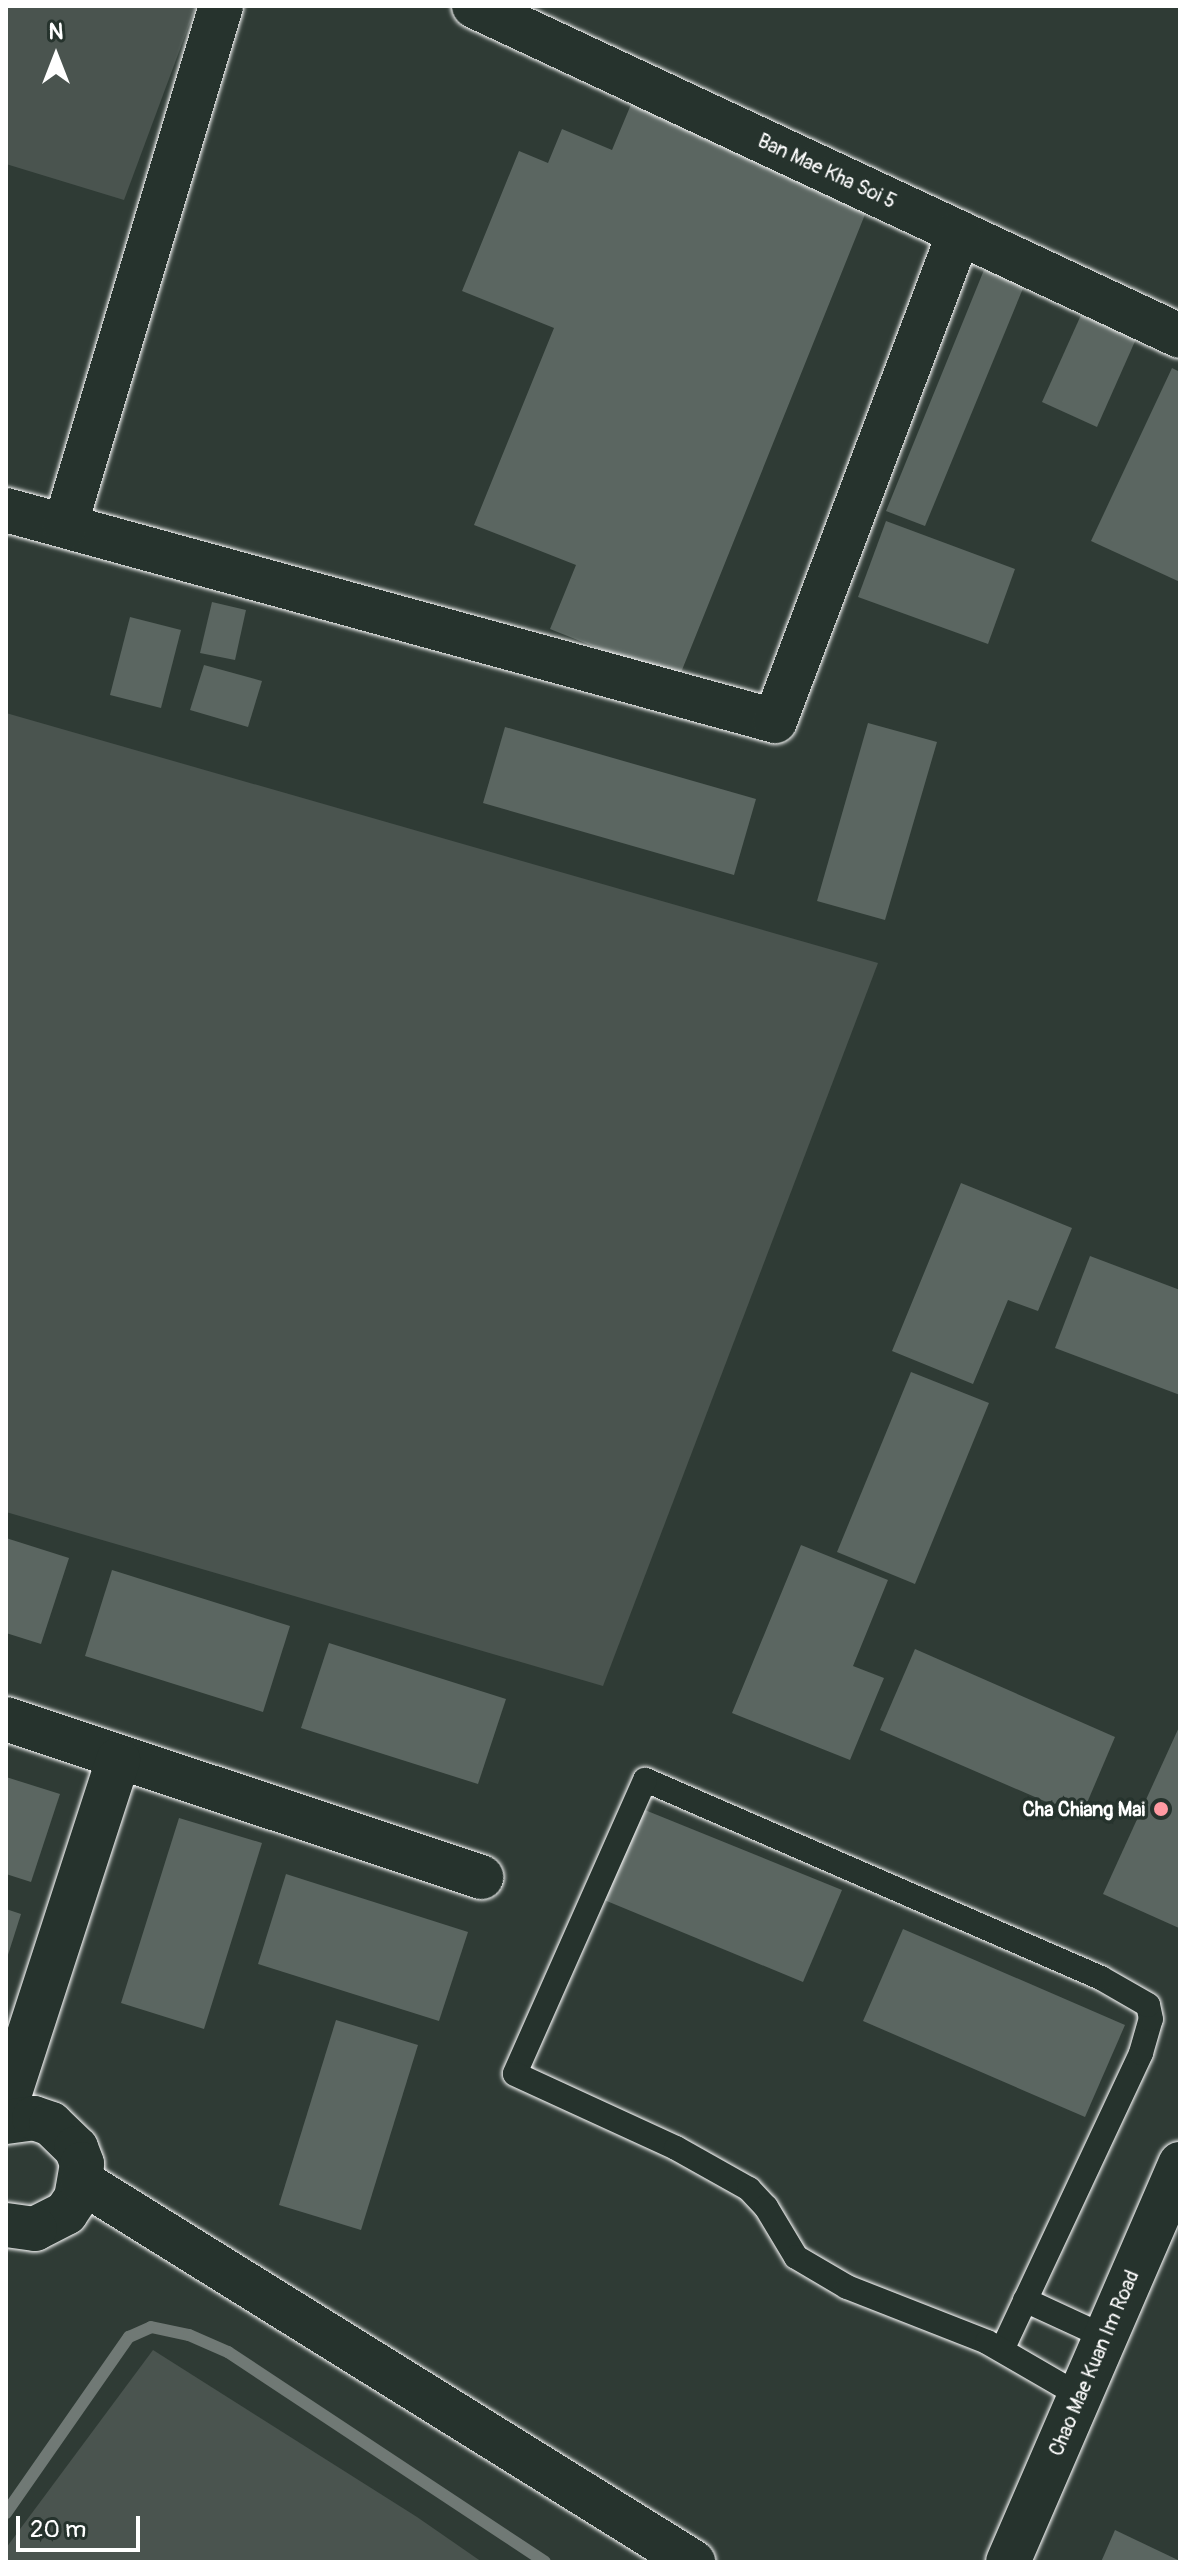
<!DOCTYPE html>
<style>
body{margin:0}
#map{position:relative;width:1186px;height:2568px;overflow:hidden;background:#2f3b35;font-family:Pangolin,sans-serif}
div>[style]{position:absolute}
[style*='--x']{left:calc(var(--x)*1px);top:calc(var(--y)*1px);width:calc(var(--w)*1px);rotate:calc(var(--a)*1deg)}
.green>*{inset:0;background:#4a544f}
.stream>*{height:12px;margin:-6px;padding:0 6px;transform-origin:6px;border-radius:6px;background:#707975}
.building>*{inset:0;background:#5b6661}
.roads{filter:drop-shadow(0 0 2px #fff) drop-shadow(0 0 2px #fff)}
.lane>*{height:24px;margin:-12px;padding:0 12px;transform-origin:12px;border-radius:12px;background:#26332d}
.street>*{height:44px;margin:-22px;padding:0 22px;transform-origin:22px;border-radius:22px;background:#26332d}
.dots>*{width:22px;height:22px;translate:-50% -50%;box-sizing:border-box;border:4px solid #26332d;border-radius:50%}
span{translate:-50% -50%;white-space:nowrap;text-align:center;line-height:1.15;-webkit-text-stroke:7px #26332d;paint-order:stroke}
.street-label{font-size:20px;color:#fff}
.poi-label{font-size:20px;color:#fff;font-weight:700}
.right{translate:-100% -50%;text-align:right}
.frame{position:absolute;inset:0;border:8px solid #fff;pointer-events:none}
.north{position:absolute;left:16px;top:16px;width:80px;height:80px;-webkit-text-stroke:6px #26332d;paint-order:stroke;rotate:0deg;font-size:22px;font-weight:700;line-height:32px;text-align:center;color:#fff}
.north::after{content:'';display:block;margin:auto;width:28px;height:36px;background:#fff;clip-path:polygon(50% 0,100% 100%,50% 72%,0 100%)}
.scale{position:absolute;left:16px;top:2516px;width:124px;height:36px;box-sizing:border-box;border:4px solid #fff;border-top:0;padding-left:10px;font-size:24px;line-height:28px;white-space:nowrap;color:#fff;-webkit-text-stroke:6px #26332d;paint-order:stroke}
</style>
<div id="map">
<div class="green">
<div style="clip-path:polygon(6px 6px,196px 6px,124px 200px,6px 164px)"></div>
<div style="clip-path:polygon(6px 713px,878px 963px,603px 1686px,6px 1512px)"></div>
<div style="clip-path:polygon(153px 2350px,417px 2517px,482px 2562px,6px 2562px,6px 2548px)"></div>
</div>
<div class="stream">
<div style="--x:6;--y:2513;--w:215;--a:-55.1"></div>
<div style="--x:129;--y:2337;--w:24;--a:-24"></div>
<div style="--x:151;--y:2327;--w:39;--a:12"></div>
<div style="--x:189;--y:2335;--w:43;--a:23.6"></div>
<div style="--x:228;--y:2352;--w:380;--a:33.5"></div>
</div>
<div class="building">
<div style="clip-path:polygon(632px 102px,872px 197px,678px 680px,550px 629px,576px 565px,474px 525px,554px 328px,462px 291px,519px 151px,548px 163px,562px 129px,612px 150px)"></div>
<div style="clip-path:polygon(986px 265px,1026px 281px,925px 526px,886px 511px)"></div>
<div style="clip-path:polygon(1081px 315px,1136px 339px,1097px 427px,1042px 402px)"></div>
<div style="clip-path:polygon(1172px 368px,1180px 372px,1180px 582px,1091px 541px)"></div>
<div style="clip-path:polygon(886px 521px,1015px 569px,988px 644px,858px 597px)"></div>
<div style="clip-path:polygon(212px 602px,246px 610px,235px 660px,200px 653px)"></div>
<div style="clip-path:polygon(130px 617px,181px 630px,161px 708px,110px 695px)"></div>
<div style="clip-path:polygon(204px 665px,262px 681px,248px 727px,190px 710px)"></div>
<div style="clip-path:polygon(868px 723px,937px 742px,885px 920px,817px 901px)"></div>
<div style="clip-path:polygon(505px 727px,756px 799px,734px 875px,483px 803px)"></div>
<div style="clip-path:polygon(961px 1183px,1072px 1228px,1038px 1311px,1008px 1300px,973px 1384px,892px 1351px)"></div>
<div style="clip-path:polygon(1090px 1256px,1180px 1290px,1180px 1395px,1055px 1348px)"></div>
<div style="clip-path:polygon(911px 1372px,989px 1403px,915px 1584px,837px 1552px)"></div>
<div style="clip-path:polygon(6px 1538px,69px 1558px,41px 1644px,6px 1633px)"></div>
<div style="clip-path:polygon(801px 1545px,888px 1580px,853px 1666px,884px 1678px,850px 1760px,732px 1713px)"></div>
<div style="clip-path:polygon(112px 1570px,290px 1626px,263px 1712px,85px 1656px)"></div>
<div style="clip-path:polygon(329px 1643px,506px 1699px,478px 1784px,301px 1728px)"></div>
<div style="clip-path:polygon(915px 1649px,1115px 1737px,1081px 1817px,880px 1730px)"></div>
<div style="clip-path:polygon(1180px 1725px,1180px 1926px,1179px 1928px,1103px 1894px)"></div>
<div style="clip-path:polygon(6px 1777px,60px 1794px,31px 1882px,6px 1874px)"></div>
<div style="clip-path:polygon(635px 1806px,842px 1890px,803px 1982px,597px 1897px)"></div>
<div style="clip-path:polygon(179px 1818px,262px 1843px,204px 2029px,121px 2003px)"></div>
<div style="clip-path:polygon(286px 1874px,468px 1932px,439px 2021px,258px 1964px)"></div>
<div style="clip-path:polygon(6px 1909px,21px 1914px,7px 1958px,6px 1958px)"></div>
<div style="clip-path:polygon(903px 1929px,1125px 2025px,1085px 2117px,863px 2021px)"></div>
<div style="clip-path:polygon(336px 2020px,418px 2045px,361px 2230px,279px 2205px)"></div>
<div style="clip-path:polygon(1115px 2530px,1180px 2561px,1180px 2562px,1101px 2562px)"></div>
</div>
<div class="roads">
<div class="lane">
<div style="--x:1025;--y:2300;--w:88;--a:24.8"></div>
<div style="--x:1002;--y:2350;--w:328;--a:-64.9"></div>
<div style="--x:1141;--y:2053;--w:35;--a:-74"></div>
<div style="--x:1151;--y:2019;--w:14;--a:-102"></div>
<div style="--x:1148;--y:2005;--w:54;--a:-150.1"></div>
<div style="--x:1101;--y:1978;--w:497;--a:-156.5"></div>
<div style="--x:645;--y:1780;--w:321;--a:113.9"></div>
<div style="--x:515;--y:2074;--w:177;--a:24.7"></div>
<div style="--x:676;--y:2148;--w:84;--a:29.3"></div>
<div style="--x:749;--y:2189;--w:25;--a:47"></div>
<div style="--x:766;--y:2207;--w:58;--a:59"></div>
<div style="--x:796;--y:2257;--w:59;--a:30.5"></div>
<div style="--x:847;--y:2287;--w:150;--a:21.4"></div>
<div style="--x:987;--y:2342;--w:108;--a:30.1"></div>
</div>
<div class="street">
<div style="--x:474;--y:6;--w:779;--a:25.05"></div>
<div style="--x:6;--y:510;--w:797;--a:15.34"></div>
<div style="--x:775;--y:721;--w:522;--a:-69.34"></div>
<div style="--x:65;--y:526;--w:543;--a:-73.3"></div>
<div style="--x:6;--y:1719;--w:501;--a:18.4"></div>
<div style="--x:6;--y:2105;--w:363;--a:-72"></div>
<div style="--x:6;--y:2122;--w:28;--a:-8"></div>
<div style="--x:34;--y:2118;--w:18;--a:19"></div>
<div style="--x:51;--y:2124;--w:35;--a:44"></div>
<div style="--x:76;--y:2148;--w:17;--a:69"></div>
<div style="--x:82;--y:2164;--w:35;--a:100"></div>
<div style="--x:76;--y:2198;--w:18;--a:124"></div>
<div style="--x:66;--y:2213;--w:35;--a:153"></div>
<div style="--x:35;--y:2229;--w:29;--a:-172"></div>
<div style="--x:82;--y:2182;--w:720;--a:31.88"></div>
<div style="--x:1008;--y:2562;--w:434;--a:-66.6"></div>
</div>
</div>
<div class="dots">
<div style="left:1161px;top:1809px;background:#ff9aa2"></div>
</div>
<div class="street-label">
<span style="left:827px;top:171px;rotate:25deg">Ban Mae Kha Soi 5</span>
<span style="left:1094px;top:2363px;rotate:-67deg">Chao Mae Kuan Im Road</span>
</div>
<div class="poi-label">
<span class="right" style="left:1145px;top:1809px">Cha Chiang Mai</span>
</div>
<div class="frame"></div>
<div class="north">N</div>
<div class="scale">20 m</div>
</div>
